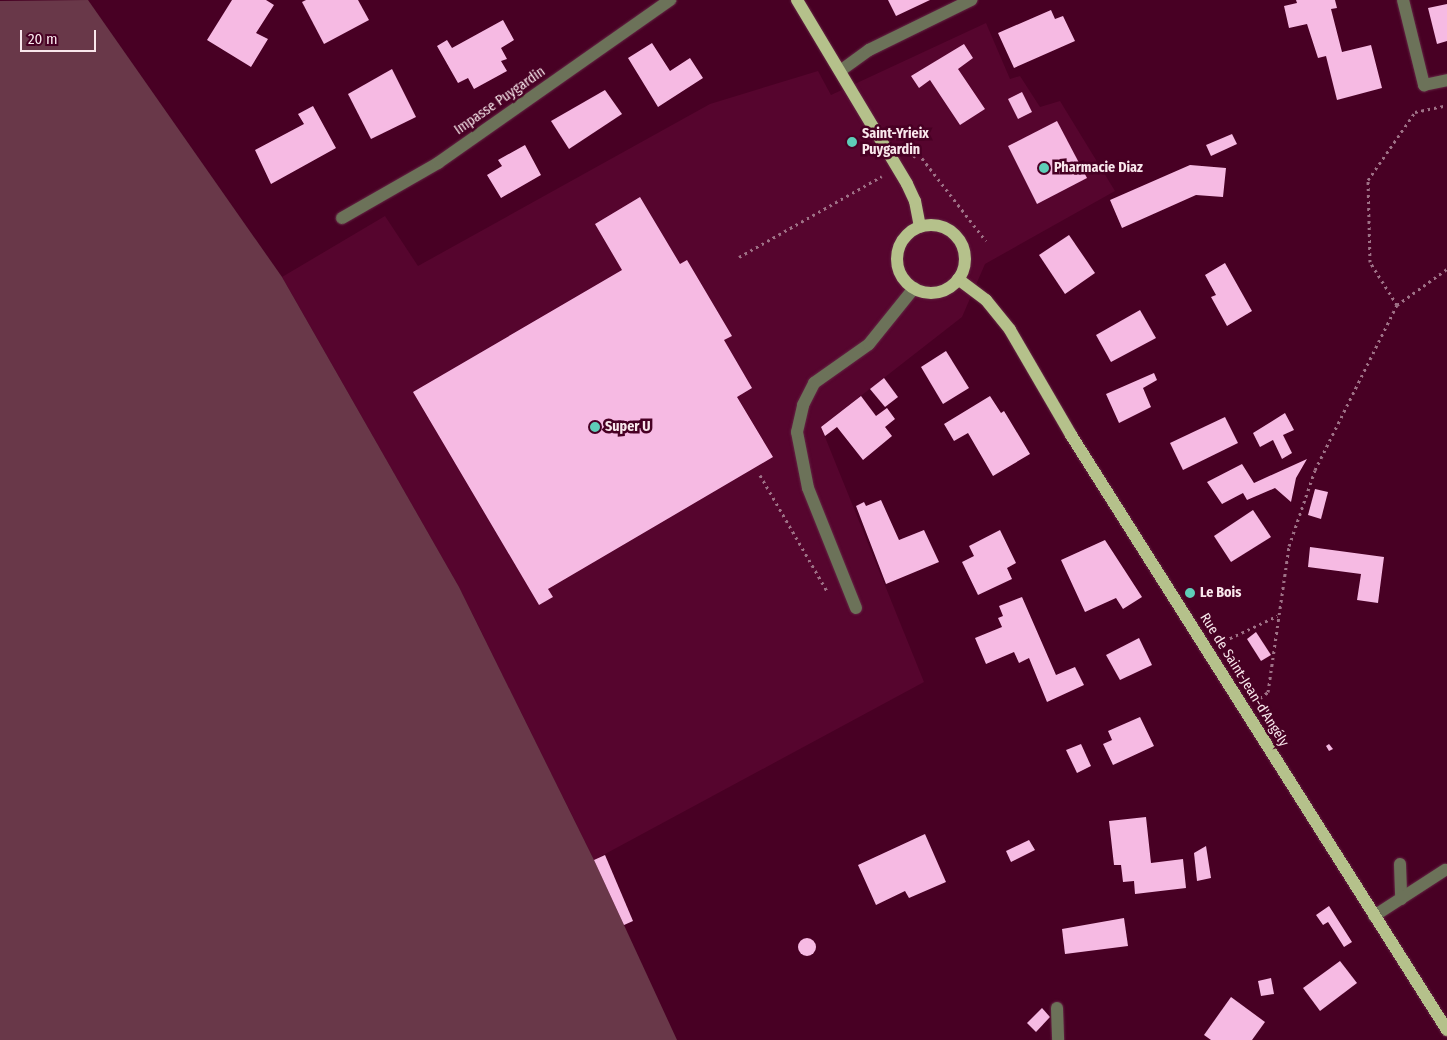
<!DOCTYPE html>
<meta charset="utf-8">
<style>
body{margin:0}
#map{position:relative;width:1447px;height:1040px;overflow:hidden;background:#480024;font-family:"Fira Sans Condensed",sans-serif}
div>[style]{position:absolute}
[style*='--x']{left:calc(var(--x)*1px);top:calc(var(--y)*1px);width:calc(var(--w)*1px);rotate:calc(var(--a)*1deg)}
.built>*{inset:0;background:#56052e}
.green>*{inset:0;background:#693849}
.building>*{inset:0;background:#f6bae3}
.round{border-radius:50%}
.path>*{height:3px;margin-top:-1.5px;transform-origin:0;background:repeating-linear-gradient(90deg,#9e7186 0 2.5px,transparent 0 6.5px)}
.roads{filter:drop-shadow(0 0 1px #642544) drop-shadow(0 0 1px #642544)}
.minor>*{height:12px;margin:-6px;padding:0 6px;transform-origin:6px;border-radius:6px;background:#6c7259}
.major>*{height:12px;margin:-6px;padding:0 6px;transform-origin:6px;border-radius:6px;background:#b5c18b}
.major>.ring{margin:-6px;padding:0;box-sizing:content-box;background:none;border:12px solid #b5c18b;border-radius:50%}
.dots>*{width:14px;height:14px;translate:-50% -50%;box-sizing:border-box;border:2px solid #480024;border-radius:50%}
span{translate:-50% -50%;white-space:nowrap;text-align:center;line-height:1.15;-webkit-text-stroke:5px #480024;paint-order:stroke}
.street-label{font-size:14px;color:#f9e7ec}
.poi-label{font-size:14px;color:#f9e7ec;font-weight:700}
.left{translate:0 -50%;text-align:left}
.scale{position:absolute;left:20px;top:30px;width:76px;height:22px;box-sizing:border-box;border:2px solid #f9e7ec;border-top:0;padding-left:6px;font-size:15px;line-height:18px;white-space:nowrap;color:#f9e7ec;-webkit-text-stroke:4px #480024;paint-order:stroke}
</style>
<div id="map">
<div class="built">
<div style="clip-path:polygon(986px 23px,1010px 79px,1020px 76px,1040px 107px,1060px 101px,1115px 191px,985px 264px,962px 317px,821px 427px,924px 682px,594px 860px,459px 587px,282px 277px,385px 216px,418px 266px,710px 104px,818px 71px,831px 95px)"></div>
</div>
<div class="green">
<div style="clip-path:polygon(88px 0,282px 277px,459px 587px,594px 860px,677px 1040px,0 1040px,0 1px)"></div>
</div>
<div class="building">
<div style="clip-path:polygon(232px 0,266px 0,274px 5px,256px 33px,268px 39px,251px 67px,207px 40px)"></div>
<div style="clip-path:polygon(306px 0,358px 0,369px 20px,324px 44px,302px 2px)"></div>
<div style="clip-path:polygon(888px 0,930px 0,896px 16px)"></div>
<div style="clip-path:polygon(1296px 0,1335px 0,1337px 8px,1331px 9px,1342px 52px,1371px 45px,1382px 88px,1337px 100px,1326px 56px,1318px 58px,1307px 24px,1289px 28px,1284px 6px,1297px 3px)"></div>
<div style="clip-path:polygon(1447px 4px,1447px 41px,1437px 44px,1428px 8px)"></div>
<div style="clip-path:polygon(1051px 10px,1055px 19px,1063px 16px,1075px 41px,1014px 68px,998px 33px)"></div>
<div style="clip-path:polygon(503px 20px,514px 40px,501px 48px,507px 59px,501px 61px,507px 71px,474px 89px,468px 78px,458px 83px,437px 46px,447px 40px,452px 48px)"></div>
<div style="clip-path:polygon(652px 43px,670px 71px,690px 58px,703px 78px,658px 107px,628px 58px)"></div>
<div style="clip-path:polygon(964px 44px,973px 58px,958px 69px,985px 109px,960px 125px,930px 80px,919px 88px,911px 76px)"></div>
<div style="clip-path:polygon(392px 69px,416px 117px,371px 139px,348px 94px)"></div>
<div style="clip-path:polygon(605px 90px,622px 114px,569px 149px,551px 121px)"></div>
<div style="clip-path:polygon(1022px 92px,1032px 112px,1018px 119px,1008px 99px)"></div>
<div style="clip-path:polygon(313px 106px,336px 148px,271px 184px,255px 150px,304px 124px,298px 114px)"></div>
<div style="clip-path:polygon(1057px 121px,1087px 178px,1037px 204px,1008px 146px)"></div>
<div style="clip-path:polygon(1232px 134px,1237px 144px,1211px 156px,1206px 145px)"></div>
<div style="clip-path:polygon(525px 145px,541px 175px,501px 198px,487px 175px,502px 166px,498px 160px)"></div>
<div style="clip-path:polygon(1190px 165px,1226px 168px,1223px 197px,1196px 195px,1122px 228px,1110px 200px)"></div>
<div style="clip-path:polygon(640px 197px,680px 264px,687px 260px,732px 336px,724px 340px,752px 388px,737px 397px,773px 457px,548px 589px,553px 597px,539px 605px,413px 392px,622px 270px,595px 224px)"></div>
<div style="clip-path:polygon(1069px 235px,1095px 273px,1065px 294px,1039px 255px)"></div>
<div style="clip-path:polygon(1225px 263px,1252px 311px,1227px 326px,1211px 297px,1216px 295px,1205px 275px)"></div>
<div style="clip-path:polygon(1140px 310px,1156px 338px,1111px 362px,1096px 335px)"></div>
<div style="clip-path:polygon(946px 351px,969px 388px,943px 404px,921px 367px)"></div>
<div style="clip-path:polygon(1154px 373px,1157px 380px,1143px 388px,1151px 407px,1119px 423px,1106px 394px)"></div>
<div style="clip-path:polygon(884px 378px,898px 397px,885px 407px,870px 389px)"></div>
<div style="clip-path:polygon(861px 396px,876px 416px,887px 408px,895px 419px,885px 427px,892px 436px,863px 460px,837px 427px,825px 436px,821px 427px)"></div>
<div style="clip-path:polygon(990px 396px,1001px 413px,1004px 411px,1030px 454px,993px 476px,968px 433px,954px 441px,944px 424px)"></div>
<div style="clip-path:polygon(1285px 413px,1294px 430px,1283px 435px,1292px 453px,1282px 459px,1273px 440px,1260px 447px,1253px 433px)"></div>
<div style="clip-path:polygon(1225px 417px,1238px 443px,1183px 470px,1170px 443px)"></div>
<div style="clip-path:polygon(1307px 459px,1296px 478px,1291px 502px,1275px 488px,1247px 500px,1243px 493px,1222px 504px,1207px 482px,1242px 464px,1254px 483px)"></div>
<div style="clip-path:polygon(1315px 489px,1328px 492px,1321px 519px,1308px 515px)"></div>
<div style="clip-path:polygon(881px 500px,899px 540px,924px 530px,939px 562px,886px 584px,856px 506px,864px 502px,866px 506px)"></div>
<div style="clip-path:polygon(1253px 510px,1271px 537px,1231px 562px,1214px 536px)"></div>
<div style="clip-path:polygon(1000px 530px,1016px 563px,1007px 568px,1012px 579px,978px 595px,962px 562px,974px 556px,969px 546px)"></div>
<div style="clip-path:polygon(1105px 540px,1142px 597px,1123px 609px,1116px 598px,1085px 612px,1061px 560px)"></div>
<div style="clip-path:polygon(1310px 547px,1384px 557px,1378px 603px,1357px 600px,1361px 574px,1308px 567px)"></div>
<div style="clip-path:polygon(1022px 597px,1056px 675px,1075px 667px,1084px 685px,1047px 702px,1029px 658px,1019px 663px,1014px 652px,986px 664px,975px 638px,1002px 627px,998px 618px,1003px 616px,999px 606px)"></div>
<div style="clip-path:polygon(1256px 632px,1271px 655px,1261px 661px,1247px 639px)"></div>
<div style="clip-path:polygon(1139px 638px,1152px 665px,1120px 680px,1106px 655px)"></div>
<div style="clip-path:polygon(1140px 717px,1154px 746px,1113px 765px,1103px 744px,1112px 740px,1108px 731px)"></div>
<div style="clip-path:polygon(1081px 744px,1091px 766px,1077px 773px,1066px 750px)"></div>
<div style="clip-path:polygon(1329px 744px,1333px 749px,1329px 751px,1326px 746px)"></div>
<div style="clip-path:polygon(1146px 817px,1151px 863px,1183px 859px,1186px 888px,1135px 894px,1134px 881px,1123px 882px,1121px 865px,1114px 865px,1109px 821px)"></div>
<div style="clip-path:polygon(925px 834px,946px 882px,909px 898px,905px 891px,876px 905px,858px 865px)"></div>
<div style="clip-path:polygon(1029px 840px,1035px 850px,1011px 862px,1006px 851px)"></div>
<div style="clip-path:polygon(1206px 846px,1211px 878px,1197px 881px,1194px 853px)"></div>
<div style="clip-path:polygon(605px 855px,633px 921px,624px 925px,594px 860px)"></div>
<div style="clip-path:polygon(1329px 906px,1352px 942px,1344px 947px,1328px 922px,1323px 925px,1316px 915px)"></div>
<div style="clip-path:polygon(1124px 918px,1128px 946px,1065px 954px,1062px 929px)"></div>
<div class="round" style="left:798px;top:938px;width:18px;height:18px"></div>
<div style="clip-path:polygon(1340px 961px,1357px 983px,1320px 1011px,1303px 988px)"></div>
<div style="clip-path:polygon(1271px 978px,1274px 994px,1261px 996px,1258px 981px)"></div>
<div style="clip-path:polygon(1231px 997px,1265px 1022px,1252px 1040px,1211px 1040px,1204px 1035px)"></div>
<div style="clip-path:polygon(1042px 1008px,1050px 1017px,1036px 1032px,1027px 1023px)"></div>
</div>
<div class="path">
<div style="--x:913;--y:157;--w:6;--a:-39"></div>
<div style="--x:918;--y:153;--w:111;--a:52.3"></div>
<div style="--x:739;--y:257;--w:164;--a:-29.5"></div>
<div style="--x:1397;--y:305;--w:51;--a:-122.1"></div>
<div style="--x:1370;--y:262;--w:82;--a:-91.4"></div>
<div style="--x:1368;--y:180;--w:83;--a:-55.3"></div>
<div style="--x:1415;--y:112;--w:33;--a:-12"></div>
<div style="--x:760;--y:475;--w:134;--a:60"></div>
<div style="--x:1224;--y:641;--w:59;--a:-25.3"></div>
<div style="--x:1260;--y:698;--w:10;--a:-37"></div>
<div style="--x:1268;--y:692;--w:148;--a:-81.8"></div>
<div style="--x:1289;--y:546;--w:80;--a:-71.1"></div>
<div style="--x:1315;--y:470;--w:184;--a:-63.6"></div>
<div style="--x:1397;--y:305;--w:62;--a:-35.8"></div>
</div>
<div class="roads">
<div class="minor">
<div style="--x:1403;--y:0;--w:88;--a:76.1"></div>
<div style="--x:1424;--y:85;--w:24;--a:-12"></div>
<div style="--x:840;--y:71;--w:36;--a:-36"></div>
<div style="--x:869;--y:50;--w:114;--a:-26.1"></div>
<div style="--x:342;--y:218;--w:111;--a:-29.8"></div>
<div style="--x:438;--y:163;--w:284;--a:-35.1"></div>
<div style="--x:856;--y:608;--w:129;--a:-111.8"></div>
<div style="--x:808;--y:488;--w:57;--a:-101.1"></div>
<div style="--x:797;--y:432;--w:28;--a:-77"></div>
<div style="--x:803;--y:405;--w:25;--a:-63"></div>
<div style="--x:814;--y:383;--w:67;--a:-35.3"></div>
<div style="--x:869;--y:344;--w:72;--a:-51.2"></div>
<div style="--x:1400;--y:864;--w:35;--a:88"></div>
<div style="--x:1374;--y:916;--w:85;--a:-32.9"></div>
<div style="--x:1057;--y:1008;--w:32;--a:88"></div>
</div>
<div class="major">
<div style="--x:797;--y:0;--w:214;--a:59.1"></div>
<div style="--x:907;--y:184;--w:19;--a:65"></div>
<div style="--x:915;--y:201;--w:26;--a:79"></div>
<div class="ring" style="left:897px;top:225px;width:56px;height:56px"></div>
<div style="--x:958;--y:279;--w:35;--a:37"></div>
<div style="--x:986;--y:300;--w:38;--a:51"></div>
<div style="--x:1010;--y:330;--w:121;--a:59.8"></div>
<div style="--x:1071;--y:435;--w:704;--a:57.71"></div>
</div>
</div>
<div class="dots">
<div style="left:852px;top:142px;background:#5eceb8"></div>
<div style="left:1044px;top:168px;background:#5eceb8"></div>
<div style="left:595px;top:427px;background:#5eceb8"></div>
<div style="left:1190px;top:593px;background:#5eceb8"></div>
</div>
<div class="street-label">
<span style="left:500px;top:101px;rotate:-35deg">Impasse Puygardin</span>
<span style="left:1244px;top:680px;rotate:58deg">Rue de Saint-Jean-d'Angély</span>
</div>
<div class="poi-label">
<span class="left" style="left:862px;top:142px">Saint-Yrieix<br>Puygardin</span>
<span class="left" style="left:1054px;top:168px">Pharmacie Diaz</span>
<span class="left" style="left:605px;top:427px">Super U</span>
<span class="left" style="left:1200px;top:593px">Le Bois</span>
</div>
<div class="scale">20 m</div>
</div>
